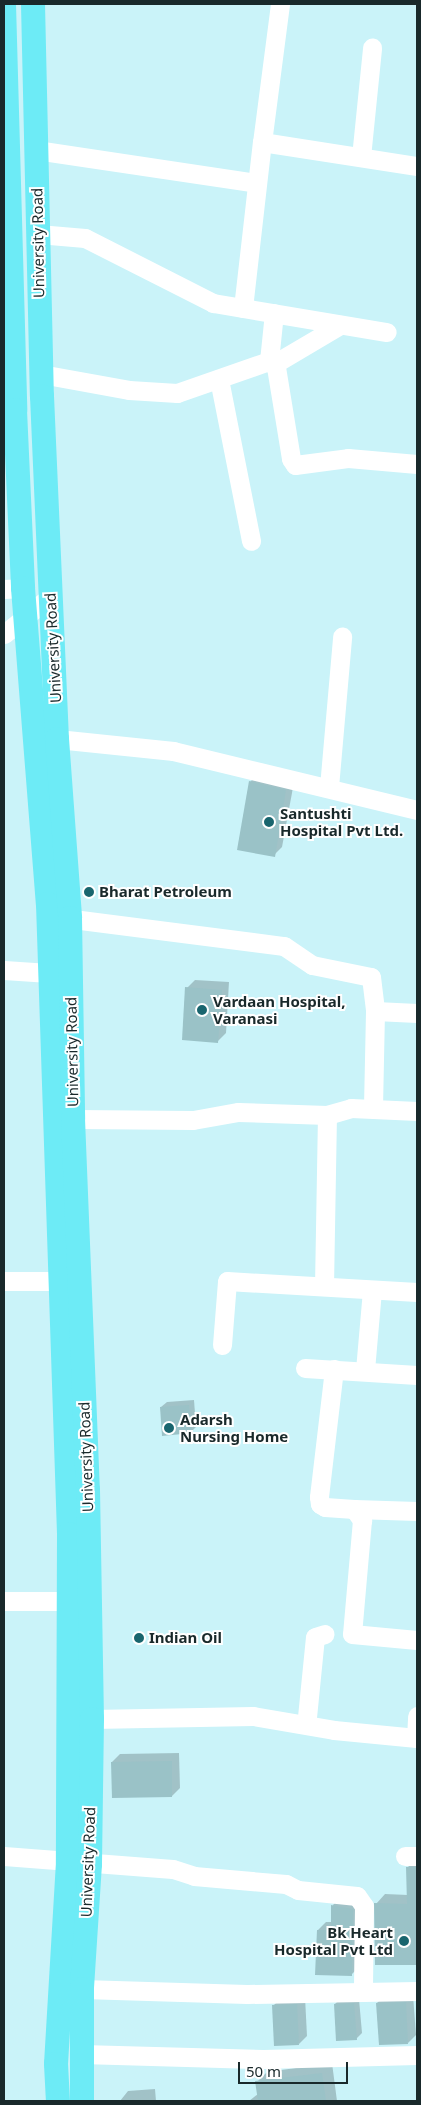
<!DOCTYPE html>
<style>
body{margin:0}
#map{position:relative;width:421px;height:2105px;overflow:hidden;background:#caf3f9;font-family:"Noto Sans",sans-serif}
div>[style]{position:absolute}
[style*='--x']{left:calc(var(--x)*1px);top:calc(var(--y)*1px);width:calc(var(--w)*1px);rotate:calc(var(--a)*1deg)}
.shadow>*{inset:0;background:#0003}
.building>*{inset:0;background:#9ac2c7}
.minor>*{height:19px;margin:-9.5px;padding:0 9.5px;transform-origin:9.5px;border-radius:9.5px;background:#fff}
.major>*{height:24px;margin:-12px;padding:0 12px;transform-origin:12px;border-radius:12px;background:#6debf6}
.dots>*{width:14px;height:14px;translate:-50% -50%;box-sizing:border-box;border:2px solid #fff;border-radius:50%}
span{translate:-50% -50%;white-space:nowrap;text-align:center;line-height:1.15;-webkit-text-stroke:4px #fff;paint-order:stroke}
.street-label{font-size:15px;color:#19292b}
.poi-label{font-size:15px;color:#19292b;font-weight:700}
.left{translate:0 -50%;text-align:left}
.right{translate:-100% -50%;text-align:right}
.frame{position:absolute;inset:0;border:5px solid #19292b;pointer-events:none}
.scale{position:absolute;left:238px;top:2062px;width:110px;height:22px;box-sizing:border-box;border:2px solid #19292b;border-top:0;padding-left:6px;font-size:15px;line-height:18px;white-space:nowrap;color:#19292b;-webkit-text-stroke:4px #fff;paint-order:stroke}
</style>
<div id="map">
<div class="shadow">
<div style="clip-path:polygon(258px 774px,294px 782px,282px 847px,274px 855px,250px 782px)"></div>
<div style="clip-path:polygon(195px 980px,229px 982px,226px 1033px,218px 1041px,187px 988px)"></div>
<div style="clip-path:polygon(194px 1400px,196px 1427px,191px 1432px,161px 1407px,167px 1402px)"></div>
<div style="clip-path:polygon(179px 1753px,180px 1788px,172px 1796px,112px 1762px,120px 1754px)"></div>
<div style="clip-path:polygon(417px 1858px,417px 1964px,376px 1964px,376px 1904px,385px 1894px,408px 1895px,407px 1868px)"></div>
<div style="clip-path:polygon(341px 1897px,358px 1899px,359px 1967px,351px 1975px,318px 1930px,326px 1922px,332px 1922px,333px 1905px)"></div>
<div style="clip-path:polygon(385px 1995px,413px 1995px,416px 2035px,408px 2043px,377px 2003px)"></div>
<div style="clip-path:polygon(282px 1997px,305px 1997px,307px 2036px,299px 2044px,274px 2005px)"></div>
<div style="clip-path:polygon(340px 1999px,359px 1999px,362px 2033px,356px 2039px,335px 2004px)"></div>
<div style="clip-path:polygon(332px 2063px,337px 2101px,249px 2101px,258px 2094px,257px 2082px,267px 2072px)"></div>
<div style="clip-path:polygon(155px 2089px,156px 2101px,176px 2101px,120px 2101px,128px 2091px)"></div>
</div>
<div class="building">
<div style="clip-path:polygon(249px 781px,286px 790px,275px 857px,237px 850px)"></div>
<div style="clip-path:polygon(185px 987px,222px 990px,218px 1043px,182px 1040px)"></div>
<div style="clip-path:polygon(189px 1405px,192px 1433px,162px 1436px,160px 1407px)"></div>
<div style="clip-path:polygon(172px 1761px,172px 1797px,112px 1798px,111px 1762px)"></div>
<div style="clip-path:polygon(406px 1867px,417px 1867px,417px 1965px,375px 1965px,374px 1903px,407px 1904px)"></div>
<div style="clip-path:polygon(331px 1905px,353px 1909px,352px 1976px,315px 1975px,317px 1930px,331px 1930px)"></div>
<div style="clip-path:polygon(406px 2002px,408px 2044px,379px 2045px,376px 2003px)"></div>
<div style="clip-path:polygon(354px 2003px,357px 2040px,336px 2041px,334px 2004px)"></div>
<div style="clip-path:polygon(297px 2004px,299px 2045px,274px 2046px,272px 2005px)"></div>
<div style="clip-path:polygon(322px 2073px,326px 2101px,258px 2101px,255px 2081px)"></div>
</div>
<div class="minor">
<div style="--x:280;--y:4;--w:139;--a:97.4"></div>
<div style="--x:262;--y:142;--w:157;--a:8.8"></div>
<div style="--x:36;--y:150;--w:223;--a:8.5"></div>
<div style="--x:361;--y:157;--w:110;--a:-84.2"></div>
<div style="--x:38;--y:234;--w:47;--a:4.9"></div>
<div style="--x:85;--y:238;--w:144;--a:26.9"></div>
<div style="--x:213;--y:303;--w:176;--a:9.5"></div>
<div style="--x:243;--y:308;--w:167;--a:-83.5"></div>
<div style="--x:269;--y:361;--w:48;--a:-84.1"></div>
<div style="--x:274;--y:364;--w:77;--a:-30.6"></div>
<div style="--x:41;--y:374;--w:89;--a:10.3"></div>
<div style="--x:129;--y:390;--w:48;--a:3.6"></div>
<div style="--x:177;--y:393;--w:97;--a:-19.2"></div>
<div style="--x:269;--y:361;--w:9;--a:41"></div>
<div style="--x:276;--y:367;--w:93;--a:80.7"></div>
<div style="--x:291;--y:459;--w:7;--a:56"></div>
<div style="--x:295;--y:465;--w:53;--a:-7.5"></div>
<div style="--x:348;--y:458;--w:69;--a:5"></div>
<div style="--x:219;--y:379;--w:165;--a:78.8"></div>
<div style="--x:4;--y:589;--w:19;--a:-3"></div>
<div style="--x:4;--y:634;--w:60;--a:-39"></div>
<div style="--x:57;--y:739;--w:117;--a:5.9"></div>
<div style="--x:173;--y:751;--w:251;--a:13.6"></div>
<div style="--x:329;--y:787;--w:151;--a:-85"></div>
<div style="--x:57;--y:917;--w:229;--a:7.3"></div>
<div style="--x:284;--y:946;--w:34;--a:34"></div>
<div style="--x:312;--y:965;--w:60;--a:11.5"></div>
<div style="--x:371;--y:977;--w:34;--a:83"></div>
<div style="--x:375;--y:1011;--w:42;--a:2.7"></div>
<div style="--x:4;--y:970;--w:60;--a:3.8"></div>
<div style="--x:373;--y:1107;--w:96;--a:-88.8"></div>
<div style="--x:73;--y:1119;--w:120;--a:0.5"></div>
<div style="--x:193;--y:1120;--w:46;--a:-10.1"></div>
<div style="--x:238;--y:1112;--w:89;--a:1.9"></div>
<div style="--x:327;--y:1115;--w:25;--a:-16"></div>
<div style="--x:351;--y:1108;--w:66;--a:2.6"></div>
<div style="--x:4;--y:1281;--w:55;--a:0"></div>
<div style="--x:324;--y:1286;--w:171;--a:-89"></div>
<div style="--x:222;--y:1345;--w:64;--a:-85.5"></div>
<div style="--x:227;--y:1281;--w:190;--a:3.3"></div>
<div style="--x:305;--y:1368;--w:112;--a:3.6"></div>
<div style="--x:334;--y:1369;--w:129;--a:96.7"></div>
<div style="--x:319;--y:1497;--w:7;--a:82"></div>
<div style="--x:320;--y:1504;--w:6;--a:31"></div>
<div style="--x:325;--y:1507;--w:29;--a:4"></div>
<div style="--x:354;--y:1509;--w:14;--a:54"></div>
<div style="--x:362;--y:1520;--w:114;--a:95"></div>
<div style="--x:352;--y:1634;--w:65;--a:5.3"></div>
<div style="--x:365;--y:1370;--w:80;--a:-85"></div>
<div style="--x:354;--y:1509;--w:63;--a:1.8"></div>
<div style="--x:4;--y:1601;--w:64;--a:0"></div>
<div style="--x:307;--y:1717;--w:80;--a:-84.3"></div>
<div style="--x:315;--y:1637;--w:10;--a:-17"></div>
<div style="--x:92;--y:1719;--w:161;--a:-1.1"></div>
<div style="--x:253;--y:1716;--w:82;--a:9.8"></div>
<div style="--x:334;--y:1730;--w:83;--a:5.5"></div>
<div style="--x:416;--y:1738;--w:22;--a:-87"></div>
<div style="--x:4;--y:1856;--w:169;--a:4.4"></div>
<div style="--x:173;--y:1869;--w:22;--a:18"></div>
<div style="--x:194;--y:1876;--w:92;--a:5"></div>
<div style="--x:286;--y:1884;--w:13;--a:27"></div>
<div style="--x:298;--y:1890;--w:59;--a:5.8"></div>
<div style="--x:357;--y:1896;--w:12;--a:55"></div>
<div style="--x:364;--y:1906;--w:86;--a:90.7"></div>
<div style="--x:405;--y:1856;--w:12;--a:0"></div>
<div style="--x:82;--y:1989;--w:165;--a:1.7"></div>
<div style="--x:247;--y:1994;--w:170;--a:-1"></div>
<div style="--x:81;--y:2054;--w:182;--a:1.6"></div>
<div style="--x:263;--y:2059;--w:154;--a:-1.5"></div>
</div>
<div class="major">
<div style="--x:4;--y:4;--w:406;--a:88.4"></div>
<div style="--x:15;--y:410;--w:178;--a:87.4"></div>
<div style="--x:23;--y:588;--w:317;--a:85.5"></div>
<div style="--x:48;--y:904;--w:630;--a:88.09"></div>
<div style="--x:69;--y:1534;--w:328;--a:90.2"></div>
<div style="--x:68;--y:1862;--w:202;--a:93.4"></div>
<div style="--x:56;--y:2064;--w:37;--a:87"></div>
<div style="--x:33;--y:4;--w:392;--a:88.7"></div>
<div style="--x:42;--y:396;--w:343;--a:87.5"></div>
<div style="--x:57;--y:739;--w:179;--a:85.8"></div>
<div style="--x:70;--y:918;--w:201;--a:89.1"></div>
<div style="--x:73;--y:1119;--w:371;--a:87.7"></div>
<div style="--x:88;--y:1490;--w:229;--a:89"></div>
<div style="--x:92;--y:1719;--w:145;--a:90.8"></div>
<div style="--x:90;--y:1864;--w:125;--a:93.7"></div>
<div style="--x:82;--y:1989;--w:112;--a:90"></div>
</div>
<div class="dots">
<div style="left:269px;top:822px;background:#19656e"></div>
<div style="left:89px;top:892px;background:#19656e"></div>
<div style="left:202px;top:1010px;background:#19656e"></div>
<div style="left:169px;top:1428px;background:#19656e"></div>
<div style="left:139px;top:1638px;background:#19656e"></div>
<div style="left:404px;top:1941px;background:#19656e"></div>
</div>
<div class="street-label">
<span style="left:38px;top:243px;rotate:-91deg">University Road</span>
<span style="left:53px;top:648px;rotate:-93deg">University Road</span>
<span style="left:72px;top:1052px;rotate:-91deg">University Road</span>
<span style="left:86px;top:1457px;rotate:-92deg">University Road</span>
<span style="left:88px;top:1862px;rotate:-88deg">University Road</span>
</div>
<div class="poi-label">
<span class="left" style="left:280px;top:822px">Santushti<br>Hospital Pvt Ltd.</span>
<span class="left" style="left:99px;top:892px">Bharat Petroleum</span>
<span class="left" style="left:213px;top:1010px">Vardaan Hospital,<br>Varanasi</span>
<span class="left" style="left:180px;top:1428px">Adarsh<br>Nursing Home</span>
<span class="left" style="left:149px;top:1638px">Indian Oil</span>
<span class="right" style="left:393px;top:1941px">Bk Heart<br>Hospital Pvt Ltd</span>
</div>
<div class="frame"></div>
<div class="scale">50 m</div>
</div>
